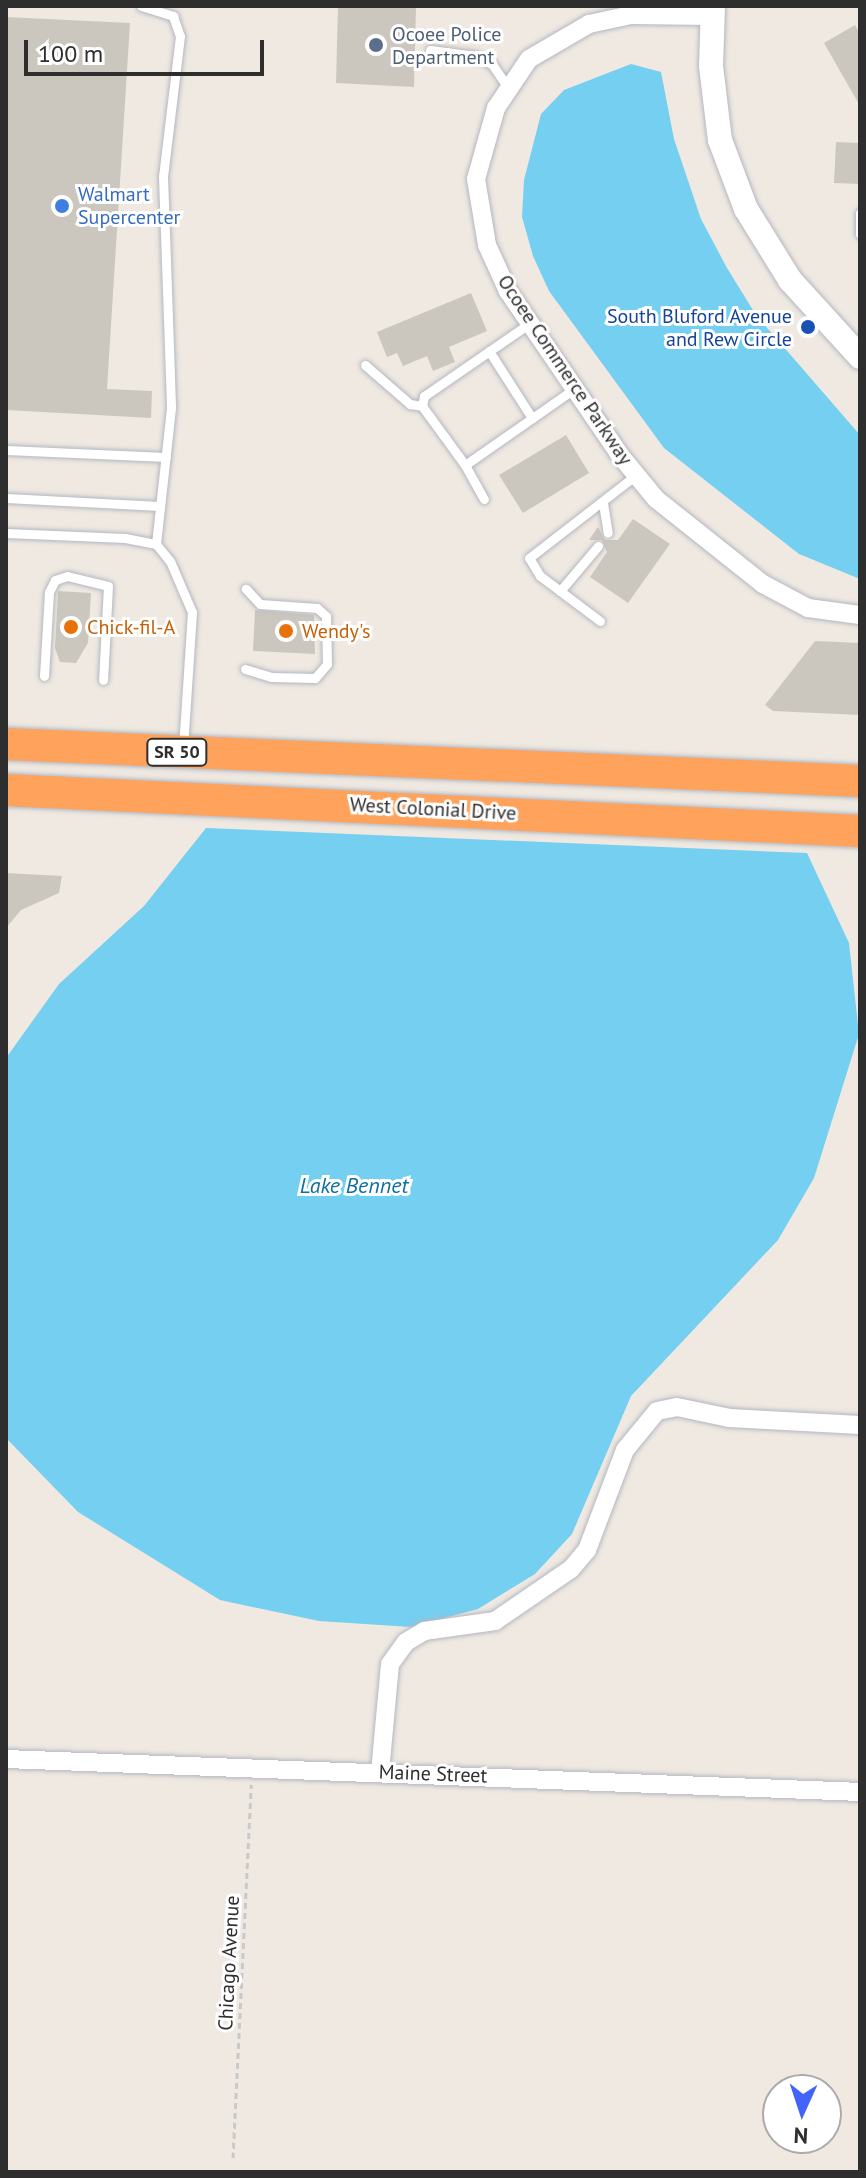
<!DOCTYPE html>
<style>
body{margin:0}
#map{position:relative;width:866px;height:2178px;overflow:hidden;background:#efe9e1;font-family:"PT Sans",sans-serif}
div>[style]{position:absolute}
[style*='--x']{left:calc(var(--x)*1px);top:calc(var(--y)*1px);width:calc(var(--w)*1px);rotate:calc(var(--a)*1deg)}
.water>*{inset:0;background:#75cff0}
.building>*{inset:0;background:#cbc7bf}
.path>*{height:3px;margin-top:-1.5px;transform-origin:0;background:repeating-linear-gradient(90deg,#c9c9c9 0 6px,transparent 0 10px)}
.roads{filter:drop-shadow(0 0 2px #b4b7c1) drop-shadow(0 0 2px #b4b7c1)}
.lane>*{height:9px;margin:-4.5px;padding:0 4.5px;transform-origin:4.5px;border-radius:4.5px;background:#fff}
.street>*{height:18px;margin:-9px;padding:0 9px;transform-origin:9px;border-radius:9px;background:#fff}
.secondary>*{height:24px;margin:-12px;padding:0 12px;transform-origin:12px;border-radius:12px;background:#fff}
.highway>*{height:32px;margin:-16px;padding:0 16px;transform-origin:16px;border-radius:16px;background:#ffa35c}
.dots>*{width:22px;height:22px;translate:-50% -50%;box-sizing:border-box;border:4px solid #fff;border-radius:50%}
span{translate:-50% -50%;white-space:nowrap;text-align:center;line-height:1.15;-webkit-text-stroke:6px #fff;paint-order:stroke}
.shield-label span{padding:2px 6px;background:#fff;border:2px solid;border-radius:6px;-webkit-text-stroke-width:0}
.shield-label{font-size:18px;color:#2e2e2e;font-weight:700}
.service-label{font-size:20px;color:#4e5e75}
.left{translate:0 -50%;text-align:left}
.shop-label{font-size:20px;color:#366cbe}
.transit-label{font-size:20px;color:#164399}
.right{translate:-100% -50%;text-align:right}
.street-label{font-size:20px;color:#2e2e2e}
.food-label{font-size:20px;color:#c56008}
.water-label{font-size:22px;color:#0d6fa3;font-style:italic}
.frame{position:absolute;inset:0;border:8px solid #2e2e2e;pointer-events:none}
.north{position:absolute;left:762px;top:2074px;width:80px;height:80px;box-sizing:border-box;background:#fff;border:2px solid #ababab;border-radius:50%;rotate:183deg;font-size:22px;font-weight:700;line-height:32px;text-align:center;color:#2e2e2e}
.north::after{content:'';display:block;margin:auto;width:28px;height:36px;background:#4264fb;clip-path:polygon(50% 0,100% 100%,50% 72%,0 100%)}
.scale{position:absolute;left:24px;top:40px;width:240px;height:36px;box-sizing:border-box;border:4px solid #2e2e2e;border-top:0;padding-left:10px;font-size:24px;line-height:28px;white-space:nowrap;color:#2e2e2e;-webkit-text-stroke:6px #fff;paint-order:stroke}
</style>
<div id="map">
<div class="water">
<div style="clip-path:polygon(631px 64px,661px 72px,674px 139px,701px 219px,727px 268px,756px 315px,860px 435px,860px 579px,799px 554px,664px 448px,549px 291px,533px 256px,522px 217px,524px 180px,541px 114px,564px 90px)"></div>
<div style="clip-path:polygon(206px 828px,807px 853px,849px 943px,859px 1034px,814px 1178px,778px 1240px,631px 1396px,572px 1534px,535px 1574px,478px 1609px,411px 1627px,319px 1621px,220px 1600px,78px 1512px,6px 1438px,6px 1058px,59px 984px,144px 906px)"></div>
</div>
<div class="building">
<div style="clip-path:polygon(338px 6px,416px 6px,414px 87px,336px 83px)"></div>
<div style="clip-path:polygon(6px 17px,130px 23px,107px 389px,152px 391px,151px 418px,6px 410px)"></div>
<div style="clip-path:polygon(855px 25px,860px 34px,860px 106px,824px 43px)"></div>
<div style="clip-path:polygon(836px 142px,860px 143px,860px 184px,834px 183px)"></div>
<div style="clip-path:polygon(471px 293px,487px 331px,449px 347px,455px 362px,433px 371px,427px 356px,403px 366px,397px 353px,387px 357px,377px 332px)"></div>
<div style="clip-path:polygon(566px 435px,589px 473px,523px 513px,499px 475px)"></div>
<div style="clip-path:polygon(633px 519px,670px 544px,628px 603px,590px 577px,607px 552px,602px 540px,589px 540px,598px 527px,605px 540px,618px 540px)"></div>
<div style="clip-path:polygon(58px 591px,91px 593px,88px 643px,76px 663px,60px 662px,55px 648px)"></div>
<div style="clip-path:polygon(255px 610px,314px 615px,315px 654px,253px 651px)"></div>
<div style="clip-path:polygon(815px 641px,860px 643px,860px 715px,773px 711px,765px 705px)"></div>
<div style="clip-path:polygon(6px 873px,62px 876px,59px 893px,21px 910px,6px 928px)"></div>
</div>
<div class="path">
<div style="--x:233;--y:2158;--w:374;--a:-87.2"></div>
</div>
<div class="roads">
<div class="lane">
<div style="--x:141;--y:6;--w:34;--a:17"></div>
<div style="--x:173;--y:16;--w:21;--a:71"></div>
<div style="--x:180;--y:36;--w:141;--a:96.9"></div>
<div style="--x:163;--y:176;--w:232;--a:88"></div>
<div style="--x:171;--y:408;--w:137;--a:96.3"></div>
<div style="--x:430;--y:50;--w:46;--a:7.4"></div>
<div style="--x:476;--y:56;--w:18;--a:27"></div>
<div style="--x:492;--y:64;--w:30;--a:56"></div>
<div style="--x:860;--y:213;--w:21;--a:90"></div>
<div style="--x:530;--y:323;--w:129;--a:145.4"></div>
<div style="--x:424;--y:396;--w:10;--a:101"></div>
<div style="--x:422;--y:406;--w:73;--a:53.9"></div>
<div style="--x:465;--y:465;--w:133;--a:-34.9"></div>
<div style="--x:489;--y:351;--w:80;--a:57.3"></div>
<div style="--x:365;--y:365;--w:60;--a:40.9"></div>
<div style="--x:410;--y:404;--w:12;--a:9"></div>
<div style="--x:6;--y:450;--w:160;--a:2.5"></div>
<div style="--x:465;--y:465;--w:39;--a:61"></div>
<div style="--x:6;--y:498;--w:154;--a:3"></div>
<div style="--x:603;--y:503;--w:30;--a:81"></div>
<div style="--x:6;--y:533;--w:119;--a:2.4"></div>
<div style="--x:125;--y:538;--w:32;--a:11"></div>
<div style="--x:156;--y:544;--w:22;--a:51"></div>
<div style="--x:170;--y:561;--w:56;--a:66.7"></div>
<div style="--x:192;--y:612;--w:136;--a:93.8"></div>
<div style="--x:560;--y:591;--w:59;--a:-49.8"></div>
<div style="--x:600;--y:621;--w:75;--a:-143.1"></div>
<div style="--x:540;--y:576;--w:21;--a:-121"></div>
<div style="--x:529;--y:558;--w:135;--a:-37.8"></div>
<div style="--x:245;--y:669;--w:27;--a:17"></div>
<div style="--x:271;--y:677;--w:44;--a:1.3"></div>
<div style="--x:315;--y:678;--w:18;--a:-49"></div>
<div style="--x:327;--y:664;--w:48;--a:-91.2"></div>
<div style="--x:326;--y:616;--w:12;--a:-138"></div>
<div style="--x:317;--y:608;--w:57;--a:-176"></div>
<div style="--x:260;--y:604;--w:21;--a:-133"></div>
<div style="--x:44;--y:676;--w:84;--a:-86.6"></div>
<div style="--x:49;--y:592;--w:13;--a:-63"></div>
<div style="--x:55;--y:580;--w:13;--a:-18"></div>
<div style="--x:67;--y:576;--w:42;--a:13.7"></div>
<div style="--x:108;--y:586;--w:94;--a:93"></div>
</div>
<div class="street">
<div style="--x:713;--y:16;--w:82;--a:-179.3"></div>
<div style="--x:631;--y:15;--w:43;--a:167.9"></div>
<div style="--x:589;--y:24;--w:69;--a:149.7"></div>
<div style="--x:529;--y:59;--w:59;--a:124"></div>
<div style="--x:496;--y:108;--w:74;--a:105.7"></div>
<div style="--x:476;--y:179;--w:67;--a:80.5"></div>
<div style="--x:487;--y:245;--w:51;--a:65.5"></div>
<div style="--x:508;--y:291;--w:197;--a:55.7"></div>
<div style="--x:619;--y:454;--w:58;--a:50.6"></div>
<div style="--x:656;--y:499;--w:137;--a:38.5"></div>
<div style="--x:763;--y:584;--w:51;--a:28.1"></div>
<div style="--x:808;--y:608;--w:52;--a:7.7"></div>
<div style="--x:6;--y:1759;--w:855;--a:2.21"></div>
<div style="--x:380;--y:1772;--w:108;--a:-84.7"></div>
<div style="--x:390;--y:1664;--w:27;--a:-54"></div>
<div style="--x:406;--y:1642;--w:21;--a:-31"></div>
<div style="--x:424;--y:1631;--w:72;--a:-8"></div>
<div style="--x:495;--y:1621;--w:92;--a:-34.4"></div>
<div style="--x:571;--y:1569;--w:25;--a:-50"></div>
<div style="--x:587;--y:1550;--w:107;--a:-69.2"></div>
<div style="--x:625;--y:1450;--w:50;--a:-50.6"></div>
<div style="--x:657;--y:1411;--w:20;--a:-11"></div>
<div style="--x:677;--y:1407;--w:53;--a:11.9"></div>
<div style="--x:729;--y:1418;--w:131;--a:3.1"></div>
</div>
<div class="secondary">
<div style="--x:713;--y:6;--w:60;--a:91.9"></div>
<div style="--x:711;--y:66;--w:75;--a:83.1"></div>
<div style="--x:720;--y:140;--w:74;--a:69.4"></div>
<div style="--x:746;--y:209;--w:84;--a:58.2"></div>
<div style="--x:790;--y:280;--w:104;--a:47.7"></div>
</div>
<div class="highway">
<div style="--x:6;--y:744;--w:855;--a:2.48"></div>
<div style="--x:6;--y:790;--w:855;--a:2.75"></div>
</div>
</div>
<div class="dots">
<div style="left:376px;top:45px;background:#5c6f8a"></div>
<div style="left:62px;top:206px;background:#3f7fe0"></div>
<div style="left:808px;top:327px;background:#1a4fb4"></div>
<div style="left:71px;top:627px;background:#e8710a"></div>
<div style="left:286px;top:631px;background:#e8710a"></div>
</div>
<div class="shield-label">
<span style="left:177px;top:752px">SR 50</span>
</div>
<div class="service-label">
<span class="left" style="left:392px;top:46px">Ocoee Police<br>Department</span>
</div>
<div class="shop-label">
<span class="left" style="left:78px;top:206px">Walmart<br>Supercenter</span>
</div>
<div class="transit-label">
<span class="right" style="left:792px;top:328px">South Bluford Avenue<br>and Rew Circle</span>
</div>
<div class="street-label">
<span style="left:565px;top:370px;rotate:56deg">Ocoee Commerce Parkway</span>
<span style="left:433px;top:809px;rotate:3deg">West Colonial Drive</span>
<span style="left:433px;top:1774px;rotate:2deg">Maine Street</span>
<span style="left:229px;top:1963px;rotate:-87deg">Chicago Avenue</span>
</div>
<div class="food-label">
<span class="left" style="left:87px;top:627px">Chick-fil-A</span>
<span class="left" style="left:302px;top:631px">Wendy's</span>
</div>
<div class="water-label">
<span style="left:354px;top:1186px">Lake Bennet</span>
</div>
<div class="frame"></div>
<div class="north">N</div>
<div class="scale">100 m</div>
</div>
